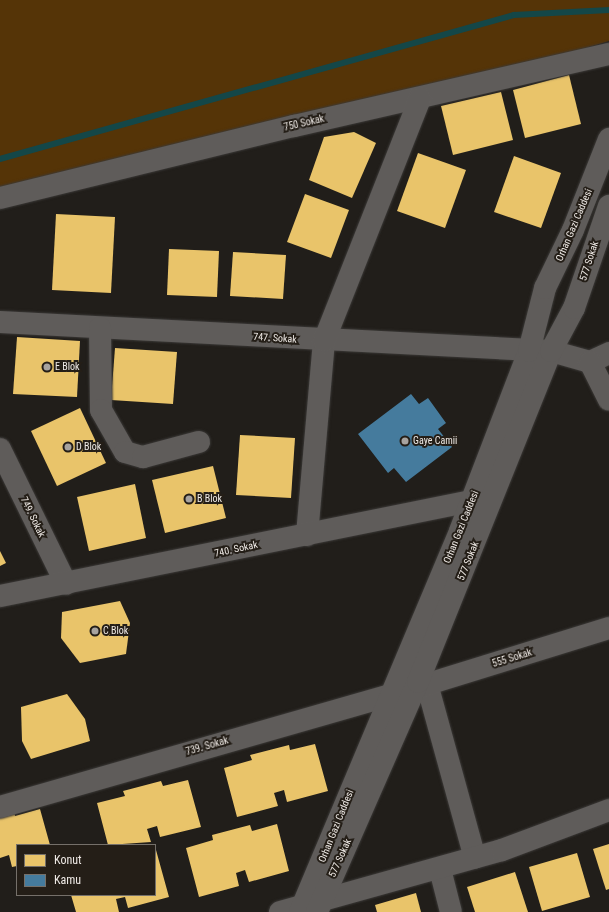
<!DOCTYPE html>
<style>
body{margin:0}
#map{position:relative;width:609px;height:912px;overflow:hidden;background:#211e1a;font-family:"Roboto Condensed",sans-serif}
div>[style]{position:absolute}
[style*='--x']{left:calc(var(--x)*1px);top:calc(var(--y)*1px);width:calc(var(--w)*1px);rotate:calc(var(--a)*1deg)}
.green>*{inset:0;background:#553407}
.homes>*{inset:0;background:#e9c46a}
.public>*{inset:0;background:#457b9d}
.stream>*{height:5.5px;margin:-2.75px;padding:0 2.75px;transform-origin:2.75px;border-radius:2.75px;background:#144748}
.roads{filter:drop-shadow(0 0 1px #3b3937) drop-shadow(0 0 1px #3b3937)}
.minor>*{height:22px;margin:-11px;padding:0 11px;transform-origin:11px;border-radius:11px;background:#5f5c5a}
.dots>*{width:11px;height:11px;translate:-50% -50%;box-sizing:border-box;border:2px solid #241e17;border-radius:50%}
span{translate:-50% -50%;white-space:nowrap;text-align:center;line-height:1.15;-webkit-text-stroke:4px #241e17;paint-order:stroke}
.street-label{font-size:10px;color:#efeae6}
.poi-label{font-size:10px;color:#efeae6}
.left{translate:0 -50%;text-align:left}
.legend{position:absolute;left:16px;top:844px;width:140px;height:52px;box-sizing:border-box;background:#241e17;border:1px solid #75706a;margin:0;padding:5px 7px;list-style:none;font-size:12px;color:#efeae6}
.legend li{display:flex;align-items:center;gap:8px;height:20px}
.legend b{width:20px;border:1px solid #75706a}
</style>
<div id="map">
<div class="green">
<div style="clip-path:polygon(0 0,609px 0,609px 41px,420px 98px,0 198px)"></div>
</div>
<div class="homes">
<div style="clip-path:polygon(569px 75px,581px 124px,525px 138px,513px 90px)"></div>
<div style="clip-path:polygon(501px 92px,513px 140px,453px 155px,441px 106px)"></div>
<div style="clip-path:polygon(354px 132px,376px 143px,352px 198px,309px 180px,324px 137px)"></div>
<div style="clip-path:polygon(418px 153px,466px 170px,445px 228px,397px 211px)"></div>
<div style="clip-path:polygon(514px 156px,561px 173px,541px 228px,494px 212px)"></div>
<div style="clip-path:polygon(305px 194px,349px 210px,331px 258px,287px 242px)"></div>
<div style="clip-path:polygon(56px 214px,115px 217px,111px 293px,52px 290px)"></div>
<div style="clip-path:polygon(169px 249px,219px 251px,217px 297px,167px 295px)"></div>
<div style="clip-path:polygon(233px 252px,286px 255px,283px 299px,230px 296px)"></div>
<div style="clip-path:polygon(17px 337px,80px 341px,77px 397px,13px 394px)"></div>
<div style="clip-path:polygon(115px 348px,177px 352px,173px 404px,111px 400px)"></div>
<div style="clip-path:polygon(80px 408px,106px 463px,57px 486px,31px 431px)"></div>
<div style="clip-path:polygon(240px 435px,295px 438px,291px 498px,236px 495px)"></div>
<div style="clip-path:polygon(213px 466px,226px 518px,165px 533px,152px 480px)"></div>
<div style="clip-path:polygon(135px 484px,146px 538px,89px 551px,77px 497px)"></div>
<div style="clip-path:polygon(0 551px,6px 563px,0 566px)"></div>
<div style="clip-path:polygon(120px 601px,130px 623px,126px 654px,80px 663px,61px 638px,62px 612px)"></div>
<div style="clip-path:polygon(67px 694px,85px 719px,90px 741px,31px 759px,22px 741px,21px 707px)"></div>
<div style="clip-path:polygon(315px 744px,328px 791px,287px 802px,284px 790px,274px 793px,278px 806px,237px 817px,224px 768px,252px 760px,250px 755px,289px 745px,290px 750px)"></div>
<div style="clip-path:polygon(188px 780px,201px 827px,160px 837px,157px 826px,147px 829px,151px 842px,108px 845px,97px 803px,125px 796px,123px 791px,161px 781px,163px 786px)"></div>
<div style="clip-path:polygon(40px 809px,50px 845px,17px 845px,17px 866px,12px 867px,9px 855px,0 858px,0 814px,14px 810px,15px 816px)"></div>
<div style="clip-path:polygon(277px 824px,289px 871px,249px 882px,245px 870px,236px 873px,239px 886px,199px 897px,186px 848px,213px 840px,212px 835px,250px 825px,252px 831px)"></div>
<div style="clip-path:polygon(609px 844px,609px 889px,606px 890px,593px 849px)"></div>
<div style="clip-path:polygon(156px 850px,169px 897px,128px 908px,125px 897px,116px 899px,119px 912px,76px 912px,71px 895px,155px 895px)"></div>
<div style="clip-path:polygon(577px 853px,590px 897px,542px 911px,529px 867px)"></div>
<div style="clip-path:polygon(515px 872px,528px 912px,475px 912px,467px 887px)"></div>
<div style="clip-path:polygon(416px 893px,421px 912px,377px 912px,375px 905px)"></div>
</div>
<div class="public">
<div style="clip-path:polygon(411px 394px,419px 404px,428px 398px,446px 423px,438px 429px,452px 447px,406px 482px,394px 468px,388px 473px,358px 434px)"></div>
</div>
<div class="stream">
<div style="--x:0;--y:159;--w:534;--a:-15.65"></div>
<div style="--x:514;--y:15;--w:95;--a:-3"></div>
</div>
<div class="roads">
<div class="minor">
<div style="--x:0;--y:198;--w:303;--a:-13.8"></div>
<div style="--x:294;--y:126;--w:323;--a:-12.9"></div>
<div style="--x:0;--y:322;--w:552;--a:3.01"></div>
<div style="--x:551;--y:351;--w:41;--a:15.8"></div>
<div style="--x:590;--y:362;--w:21;--a:-25"></div>
<div style="--x:100;--y:328;--w:82;--a:89.3"></div>
<div style="--x:101;--y:410;--w:48;--a:60.3"></div>
<div style="--x:125;--y:452;--w:19;--a:16"></div>
<div style="--x:143;--y:457;--w:58;--a:-15"></div>
<div style="--x:590;--y:362;--w:42;--a:63.4"></div>
<div style="--x:0;--y:449;--w:150;--a:63.9"></div>
<div style="--x:307;--y:535;--w:195;--a:-85"></div>
<div style="--x:324;--y:341;--w:261;--a:-68.4"></div>
<div style="--x:0;--y:596;--w:481;--a:-11.4"></div>
<div style="--x:427;--y:684;--w:180;--a:74.6"></div>
<div style="--x:0;--y:807;--w:432;--a:-16"></div>
<div style="--x:415;--y:688;--w:203;--a:-17.2"></div>
<div style="--x:440;--y:869;--w:44;--a:75.7"></div>
<div style="--x:280;--y:912;--w:230;--a:-15.6"></div>
<div style="--x:502;--y:850;--w:114;--a:-20.5"></div>
<div style="--x:300;--y:912;--w:413;--a:-67.2"></div>
<div style="--x:460;--y:531;--w:193;--a:-69"></div>
<div style="--x:529;--y:351;--w:65;--a:-75.7"></div>
<div style="--x:545;--y:288;--w:64;--a:-64.2"></div>
<div style="--x:573;--y:230;--w:98;--a:-68.4"></div>
<div style="--x:317;--y:912;--w:251;--a:-66.3"></div>
<div style="--x:418;--y:682;--w:357;--a:-68.1"></div>
<div style="--x:551;--y:351;--w:49;--a:-61.9"></div>
<div style="--x:574;--y:308;--w:108;--a:-71.1"></div>
</div>
</div>
<div class="dots">
<div style="left:47px;top:367px;background:#a7a39f"></div>
<div style="left:405px;top:441px;background:#a7a39f"></div>
<div style="left:68px;top:447px;background:#a7a39f"></div>
<div style="left:189px;top:499px;background:#a7a39f"></div>
<div style="left:95px;top:631px;background:#a7a39f"></div>
</div>
<div class="street-label">
<span style="left:304px;top:123px;rotate:-13deg">750 Sokak</span>
<span style="left:574px;top:225px;rotate:-67deg">Orhan Gazi Caddesi</span>
<span style="left:589px;top:261px;rotate:-72deg">577 Sokak</span>
<span style="left:275px;top:338px;rotate:4deg">747. Sokak</span>
<span style="left:33px;top:517px;rotate:64deg">749. Sokak</span>
<span style="left:461px;top:527px;rotate:-68deg">Orhan Gazi Caddesi</span>
<span style="left:236px;top:549px;rotate:-12deg">740. Sokak</span>
<span style="left:468px;top:561px;rotate:-68deg">577 Sokak</span>
<span style="left:512px;top:658px;rotate:-17deg">555 Sokak</span>
<span style="left:207px;top:746px;rotate:-16deg">739. Sokak</span>
<span style="left:336px;top:826px;rotate:-68deg">Orhan Gazi Caddesi</span>
<span style="left:340px;top:858px;rotate:-66deg">577 Sokak</span>
</div>
<div class="poi-label">
<span class="left" style="left:55px;top:367px">E Blok</span>
<span class="left" style="left:413px;top:441px">Gaye Camii</span>
<span class="left" style="left:76px;top:447px">D Blok</span>
<span class="left" style="left:197px;top:499px">B Blok</span>
<span class="left" style="left:103px;top:631px">C Blok</span>
</div>
<ul class="legend">
<li><b style="height:11px;background:#e9c46a"></b>Konut</li>
<li><b style="height:11px;background:#457b9d"></b>Kamu</li>
</ul>
</div>
